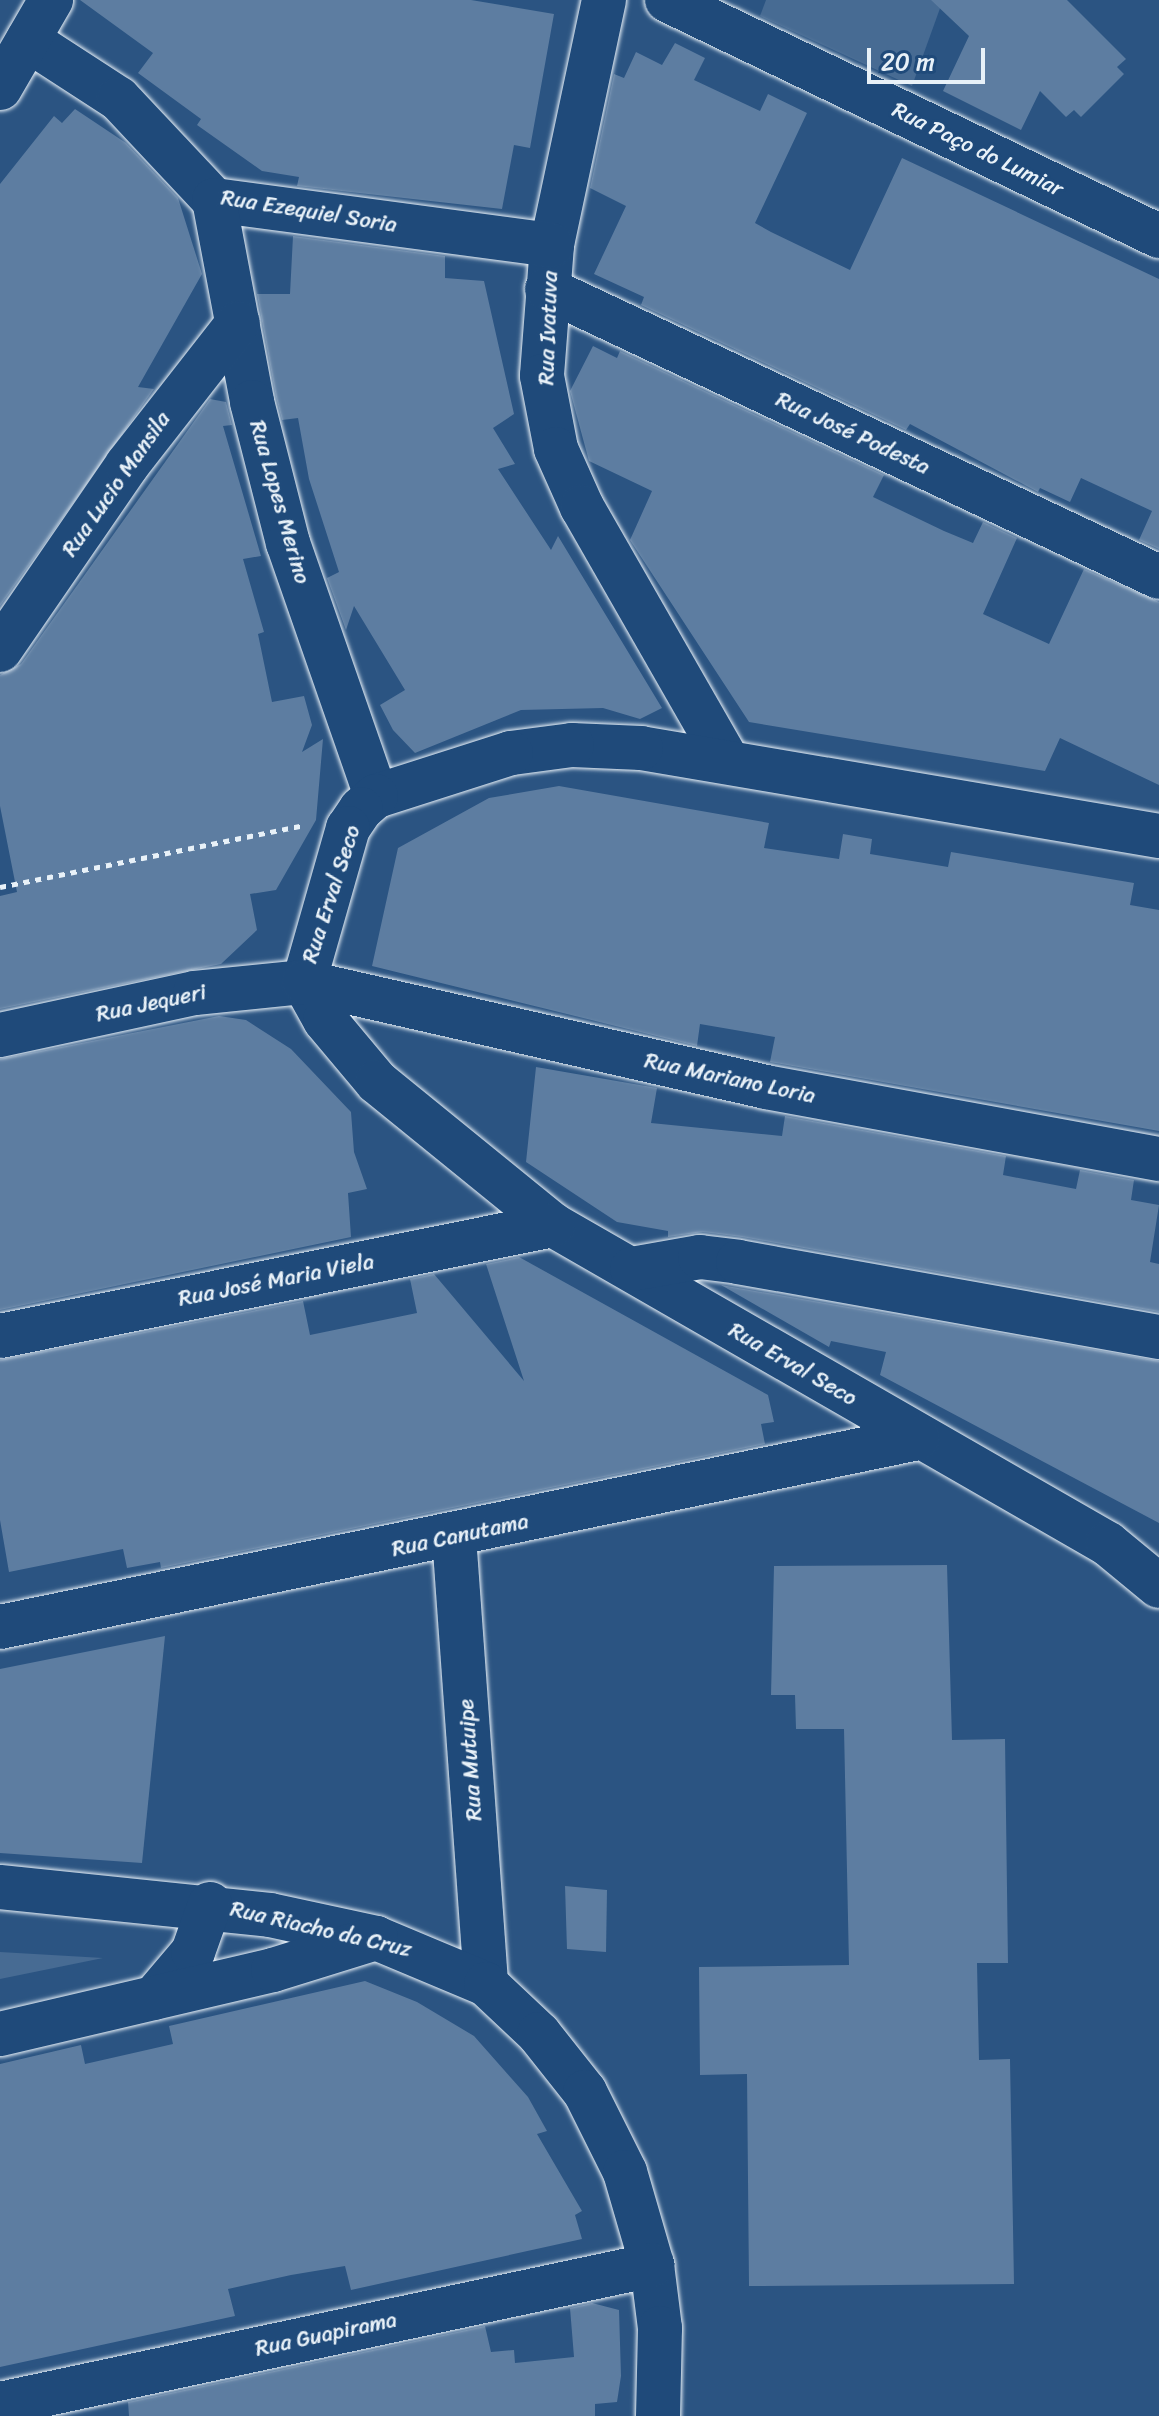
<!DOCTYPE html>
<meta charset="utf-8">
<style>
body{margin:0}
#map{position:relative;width:1159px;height:2416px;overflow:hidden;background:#2b5482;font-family:Sriracha,sans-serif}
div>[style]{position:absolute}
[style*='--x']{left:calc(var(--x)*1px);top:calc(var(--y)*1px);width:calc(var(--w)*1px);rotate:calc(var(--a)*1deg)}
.green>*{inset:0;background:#476b93}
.building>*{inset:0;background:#5d7da1}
.path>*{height:5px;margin-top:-2.5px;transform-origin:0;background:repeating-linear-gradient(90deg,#e8f1f8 0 6px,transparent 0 12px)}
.roads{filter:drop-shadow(0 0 2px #e8f1f8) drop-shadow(0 0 2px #e8f1f8)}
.minor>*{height:44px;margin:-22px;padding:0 22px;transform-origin:22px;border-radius:22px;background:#1f4a7a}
span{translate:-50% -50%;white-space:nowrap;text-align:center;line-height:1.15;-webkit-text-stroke:6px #1f4a7a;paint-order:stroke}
.street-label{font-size:22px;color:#e8f1f8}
.scale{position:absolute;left:867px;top:48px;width:118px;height:36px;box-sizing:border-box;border:4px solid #e8f1f8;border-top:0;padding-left:10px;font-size:24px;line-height:28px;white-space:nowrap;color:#e8f1f8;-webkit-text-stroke:6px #1f4a7a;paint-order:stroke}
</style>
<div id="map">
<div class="green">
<i style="clip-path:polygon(766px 0,943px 0,912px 86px,760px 16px)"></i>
<i style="clip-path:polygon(0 1952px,103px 1958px,0 1979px)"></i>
</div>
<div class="building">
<i style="clip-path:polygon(80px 0,471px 0,554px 14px,530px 148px,514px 145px,502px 209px,297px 186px,299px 177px,262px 171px,197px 125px,201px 119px,138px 73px,153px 53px)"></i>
<i style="clip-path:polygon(931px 0,1067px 0,1126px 59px,1117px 67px,1124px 74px,1081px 117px,1074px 110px,1066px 117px,1040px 91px,1021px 130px,943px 91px,969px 36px)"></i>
<i style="clip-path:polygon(675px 43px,705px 58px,694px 80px,760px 111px,768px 94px,807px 113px,755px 223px,771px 232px,850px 270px,902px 158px,1159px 279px,1159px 549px,1139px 540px,1152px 511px,1081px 478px,1070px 502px,1040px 488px,1038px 492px,910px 424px,906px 430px,641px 305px,644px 297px,594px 274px,626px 206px,590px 188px,614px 74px,624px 78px,636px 52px,662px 65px)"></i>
<i style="clip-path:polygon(75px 109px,126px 143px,178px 198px,202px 274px,138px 387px,154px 389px,0 606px,0 184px,54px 116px,62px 123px)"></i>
<i style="clip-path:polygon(293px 236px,445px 256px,445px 278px,484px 281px,514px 414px,493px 428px,515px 464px,498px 469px,551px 550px,558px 536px,662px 708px,640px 719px,603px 708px,521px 710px,415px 753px,393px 730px,380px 705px,405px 690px,354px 606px,346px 630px,327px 578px,339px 572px,309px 479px,298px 418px,282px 420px,276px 397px,257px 294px,290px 294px)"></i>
<i style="clip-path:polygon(593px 346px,617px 358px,620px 351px,884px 475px,873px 497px,944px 531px,973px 543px,983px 522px,1017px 538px,983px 614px,1049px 644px,1084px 569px,1159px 602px,1159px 785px,1060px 738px,1045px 771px,749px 722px,630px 540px,652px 491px,589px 461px,570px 391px)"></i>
<i style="clip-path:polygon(210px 399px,226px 402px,232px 425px,223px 426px,261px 556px,243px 559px,264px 632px,258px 634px,272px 702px,304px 696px,312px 725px,302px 752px,323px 739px,316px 820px,276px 890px,250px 894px,257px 930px,221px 964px,0 1009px,0 896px,17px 892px,0 806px,0 675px,21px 664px)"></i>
<i style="clip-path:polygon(559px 786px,769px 823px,764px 848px,839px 859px,843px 834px,872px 839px,870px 854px,948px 867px,951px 852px,1134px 883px,1130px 905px,1159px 910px,1159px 1131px,770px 1062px,775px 1037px,700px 1024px,697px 1046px,372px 966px,398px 848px,489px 798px)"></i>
<i style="clip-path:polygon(219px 1016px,246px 1020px,291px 1049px,351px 1112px,354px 1152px,367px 1189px,348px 1193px,351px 1237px,0 1310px,0 1059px)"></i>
<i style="clip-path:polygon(536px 1067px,657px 1088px,651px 1123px,782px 1136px,785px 1116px,1006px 1156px,1003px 1175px,1076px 1189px,1080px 1170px,1134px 1180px,1131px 1200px,1159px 1205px,1150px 1262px,1159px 1264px,1159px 1312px,742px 1237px,703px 1232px,668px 1237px,668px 1231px,617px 1222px,526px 1162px)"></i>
<i style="clip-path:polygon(519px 1257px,768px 1395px,774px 1422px,761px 1424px,765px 1444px,161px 1568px,160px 1562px,127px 1568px,123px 1549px,9px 1572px,0 1520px,0 1360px,303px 1301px,310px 1335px,417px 1313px,410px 1279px,434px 1274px,524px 1381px,486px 1264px)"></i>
<i style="clip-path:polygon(721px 1285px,1159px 1361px,1159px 1523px,880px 1375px,886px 1352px,831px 1341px,829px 1347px)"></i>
<i style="clip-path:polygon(947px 1565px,952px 1740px,1005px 1739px,1008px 1963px,977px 1963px,979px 2060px,1010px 2059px,1014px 2284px,749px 2286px,747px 2074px,700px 2075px,699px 1967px,849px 1965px,844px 1729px,796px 1729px,795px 1695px,771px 1695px,774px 1566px)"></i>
<i style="clip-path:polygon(165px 1636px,142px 1863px,0 1853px,0 1669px)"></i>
<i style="clip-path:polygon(565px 1886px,607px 1890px,606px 1952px,567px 1949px)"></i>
<i style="clip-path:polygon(365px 1981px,417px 2002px,474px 2036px,528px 2097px,547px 2131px,537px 2134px,582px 2211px,575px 2215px,582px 2239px,351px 2290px,345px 2266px,291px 2275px,228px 2289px,235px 2316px,0 2367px,0 2064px,81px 2045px,85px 2064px,173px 2044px,169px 2026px)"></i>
<i style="clip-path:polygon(592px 2303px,619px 2310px,621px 2376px,617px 2402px,595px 2404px,595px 2416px,129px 2416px,128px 2402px,485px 2326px,491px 2352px,514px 2350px,515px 2363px,574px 2357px,570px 2308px)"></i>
</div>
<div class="path">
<i style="--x:0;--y:887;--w:311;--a:-11.5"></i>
</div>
<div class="roads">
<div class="minor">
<i style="--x:604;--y:0;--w:250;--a:102"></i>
<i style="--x:552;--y:245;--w:131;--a:94.4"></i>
<i style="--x:542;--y:376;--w:74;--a:79.1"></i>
<i style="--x:556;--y:449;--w:64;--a:65.9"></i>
<i style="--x:582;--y:507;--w:292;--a:60.2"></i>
<i style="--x:667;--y:0;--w:546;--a:25.63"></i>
<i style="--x:28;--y:40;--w:108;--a:33"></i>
<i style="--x:119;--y:99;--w:139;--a:46.8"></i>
<i style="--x:214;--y:200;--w:341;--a:7.6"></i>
<i style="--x:0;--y:88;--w:102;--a:-59.9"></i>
<i style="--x:214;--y:200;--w:206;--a:79.3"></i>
<i style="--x:252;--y:402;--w:146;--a:75.7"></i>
<i style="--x:288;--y:543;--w:268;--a:70.8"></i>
<i style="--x:547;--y:289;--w:676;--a:25.2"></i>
<i style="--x:0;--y:650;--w:224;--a:-55.5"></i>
<i style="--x:127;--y:465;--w:180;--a:-52"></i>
<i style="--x:1159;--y:836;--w:525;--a:-170.36"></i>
<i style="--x:641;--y:748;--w:69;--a:-177.5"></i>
<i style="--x:572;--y:745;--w:62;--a:172.5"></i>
<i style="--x:511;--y:753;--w:142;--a:162.3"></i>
<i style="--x:376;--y:796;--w:20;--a:139"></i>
<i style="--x:361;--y:809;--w:23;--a:124"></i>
<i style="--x:348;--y:828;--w:160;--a:105.9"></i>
<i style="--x:304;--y:982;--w:43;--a:61.1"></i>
<i style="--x:325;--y:1020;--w:81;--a:50"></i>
<i style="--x:377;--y:1082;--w:227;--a:39.1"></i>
<i style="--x:553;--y:1225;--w:640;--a:29.89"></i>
<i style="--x:1108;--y:1544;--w:66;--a:39.5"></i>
<i style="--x:0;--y:1035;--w:199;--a:-12.2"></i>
<i style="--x:195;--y:993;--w:110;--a:-5.8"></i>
<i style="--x:304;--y:982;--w:474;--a:12.8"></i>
<i style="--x:766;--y:1087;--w:400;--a:10.4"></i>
<i style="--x:632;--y:1269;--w:69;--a:-10"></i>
<i style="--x:700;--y:1257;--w:38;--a:7"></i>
<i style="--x:738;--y:1262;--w:428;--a:10.1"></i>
<i style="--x:0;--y:1336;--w:564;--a:-11.35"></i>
<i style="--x:454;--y:1536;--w:449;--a:85.9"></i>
<i style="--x:0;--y:1627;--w:937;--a:-11.63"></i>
<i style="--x:0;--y:1887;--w:271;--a:5.9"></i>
<i style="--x:270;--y:1915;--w:108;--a:12.2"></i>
<i style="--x:376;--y:1938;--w:119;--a:22.7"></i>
<i style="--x:486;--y:1984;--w:73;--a:43.3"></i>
<i style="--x:539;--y:2034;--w:74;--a:51.6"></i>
<i style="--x:585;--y:2092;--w:89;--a:63.4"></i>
<i style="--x:625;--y:2172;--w:97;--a:73.8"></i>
<i style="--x:652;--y:2265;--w:64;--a:82.8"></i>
<i style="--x:660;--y:2328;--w:88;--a:91.3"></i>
<i style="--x:154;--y:1998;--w:60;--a:-49.7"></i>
<i style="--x:193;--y:1952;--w:51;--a:-70.5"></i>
<i style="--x:0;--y:2034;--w:280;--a:-13.2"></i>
<i style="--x:273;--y:1970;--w:108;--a:-17.3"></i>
<i style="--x:0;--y:2404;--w:667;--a:-12.03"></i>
</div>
</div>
<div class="street-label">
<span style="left:978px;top:149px;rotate:26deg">Rua Paço do Lumiar</span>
<span style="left:309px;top:211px;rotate:9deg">Rua Ezequiel Soria</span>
<span style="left:548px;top:328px;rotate:-88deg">Rua Ivatuva</span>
<span style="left:853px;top:433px;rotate:25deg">Rua José Podesta</span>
<span style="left:116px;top:484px;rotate:-55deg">Rua Lucio Mansila</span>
<span style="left:280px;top:502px;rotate:74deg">Rua Lopes Merino</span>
<span style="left:331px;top:894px;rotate:-72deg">Rua Erval Seco</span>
<span style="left:151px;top:1003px;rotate:-12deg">Rua Jequeri</span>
<span style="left:730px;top:1078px;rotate:12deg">Rua Mariano Loria</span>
<span style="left:276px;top:1280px;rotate:-11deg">Rua José Maria Viela</span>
<span style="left:793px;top:1364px;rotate:30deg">Rua Erval Seco</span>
<span style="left:460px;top:1535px;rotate:-12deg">Rua Canutama</span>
<span style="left:470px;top:1760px;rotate:-94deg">Rua Mutuipe</span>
<span style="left:321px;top:1929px;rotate:13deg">Rua Riacho da Cruz</span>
<span style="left:326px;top:2334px;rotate:-12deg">Rua Guapirama</span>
</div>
<div class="scale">20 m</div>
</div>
